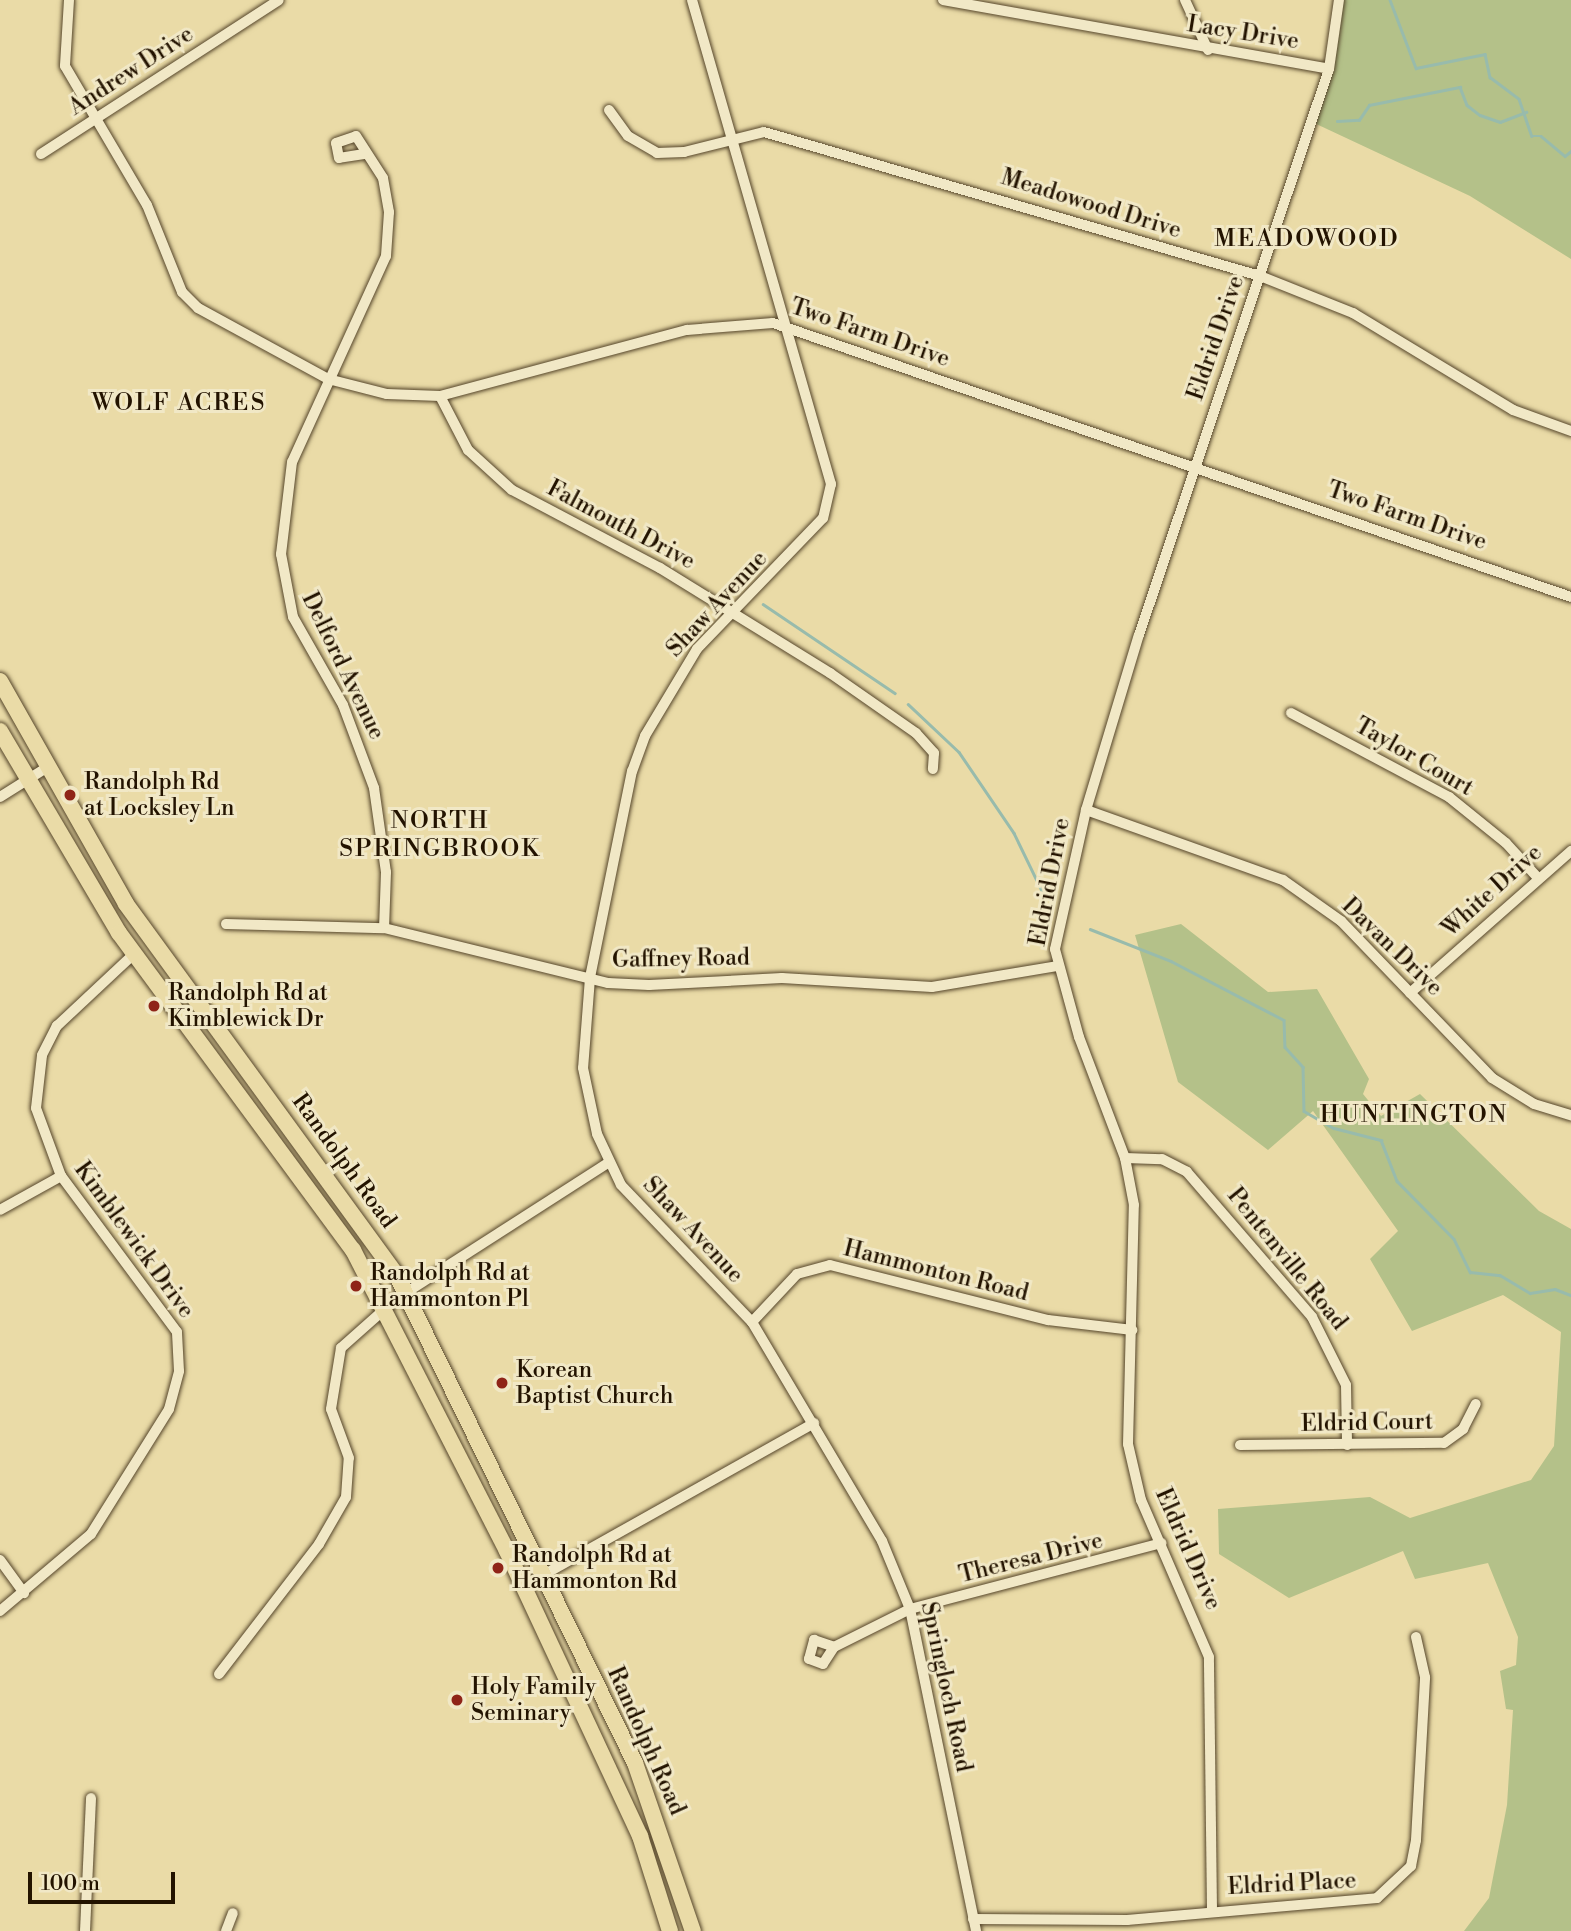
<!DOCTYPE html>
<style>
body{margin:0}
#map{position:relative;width:1571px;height:1931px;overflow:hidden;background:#eadba7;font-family:"Libre Bodoni",serif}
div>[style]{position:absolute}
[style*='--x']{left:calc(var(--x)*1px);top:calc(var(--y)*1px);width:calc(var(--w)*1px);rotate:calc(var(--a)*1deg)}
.green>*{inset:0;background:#b4c189}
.stream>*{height:2.5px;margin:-1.25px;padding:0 1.25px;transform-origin:1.25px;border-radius:1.25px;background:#98bbac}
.roads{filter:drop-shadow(0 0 2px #55452a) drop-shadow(0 0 2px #55452a)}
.street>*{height:10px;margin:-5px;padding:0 5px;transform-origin:5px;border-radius:5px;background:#f1e8c6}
.primary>*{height:16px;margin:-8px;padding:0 8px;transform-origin:8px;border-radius:8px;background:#eadba7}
.dots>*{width:19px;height:19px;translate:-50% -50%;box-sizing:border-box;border:4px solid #f1e8c6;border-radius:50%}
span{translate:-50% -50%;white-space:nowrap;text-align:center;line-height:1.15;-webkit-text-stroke:6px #f1e8c6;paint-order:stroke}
.street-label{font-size:23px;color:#231300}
.poi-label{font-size:23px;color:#231300}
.left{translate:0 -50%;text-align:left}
.neighbourhood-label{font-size:24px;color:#231300;letter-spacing:2px}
.scale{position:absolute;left:28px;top:1872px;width:147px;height:32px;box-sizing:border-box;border:4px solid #231300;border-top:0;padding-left:9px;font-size:21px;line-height:24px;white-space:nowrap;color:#231300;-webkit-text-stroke:5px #f1e8c6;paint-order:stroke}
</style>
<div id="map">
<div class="green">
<i style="clip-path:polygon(1339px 0,1571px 0,1571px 259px,1470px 196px,1312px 122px)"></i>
<i style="clip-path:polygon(1181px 924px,1268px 992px,1317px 989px,1369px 1079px,1363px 1094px,1381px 1116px,1420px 1094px,1539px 1211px,1571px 1229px,1571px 1931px,1464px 1931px,1489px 1898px,1507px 1805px,1513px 1710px,1506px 1709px,1500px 1671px,1516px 1665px,1518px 1637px,1488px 1563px,1415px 1579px,1403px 1551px,1289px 1598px,1219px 1554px,1218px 1509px,1370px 1497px,1410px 1518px,1531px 1480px,1554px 1446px,1561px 1332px,1503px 1295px,1412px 1331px,1370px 1259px,1398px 1231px,1313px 1111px,1268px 1150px,1178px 1082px,1135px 935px)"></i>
</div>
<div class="stream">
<i style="--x:1390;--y:0;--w:73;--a:69.1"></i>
<i style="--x:1416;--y:68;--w:70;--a:-11.5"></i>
<i style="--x:1485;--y:54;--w:24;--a:78"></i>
<i style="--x:1490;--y:77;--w:36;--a:37"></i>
<i style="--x:1519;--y:99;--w:39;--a:71"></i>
<i style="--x:1532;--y:136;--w:9;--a:0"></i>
<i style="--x:1541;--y:136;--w:31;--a:40"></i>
<i style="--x:1565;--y:156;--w:8;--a:-40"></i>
<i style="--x:1337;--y:121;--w:22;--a:-3"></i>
<i style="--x:1359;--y:120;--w:18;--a:-56"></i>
<i style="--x:1369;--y:105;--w:93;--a:-11.2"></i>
<i style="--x:1460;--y:87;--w:19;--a:69"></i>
<i style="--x:1467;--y:105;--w:16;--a:38"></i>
<i style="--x:1480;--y:115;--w:21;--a:19"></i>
<i style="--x:1500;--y:122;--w:28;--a:-21"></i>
<i style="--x:763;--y:604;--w:159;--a:34"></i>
<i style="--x:908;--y:704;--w:70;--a:43.3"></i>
<i style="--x:959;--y:752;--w:98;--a:55.8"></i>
<i style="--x:1014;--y:833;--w:64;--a:64.2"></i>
<i style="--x:1090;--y:929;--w:87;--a:21.6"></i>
<i style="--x:1171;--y:961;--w:127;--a:27.6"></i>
<i style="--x:1284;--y:1020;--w:27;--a:88"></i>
<i style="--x:1285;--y:1047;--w:27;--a:48"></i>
<i style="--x:1303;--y:1067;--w:44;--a:88.7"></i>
<i style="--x:1304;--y:1111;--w:34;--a:30"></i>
<i style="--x:1334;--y:1128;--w:49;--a:14.3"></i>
<i style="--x:1381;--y:1140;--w:44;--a:68.7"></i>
<i style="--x:1397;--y:1181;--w:81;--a:45.5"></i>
<i style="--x:1454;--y:1239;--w:37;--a:64"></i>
<i style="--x:1470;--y:1272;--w:30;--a:6"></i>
<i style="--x:1500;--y:1275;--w:35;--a:31"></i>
<i style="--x:1530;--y:1293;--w:25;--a:-9"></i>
<i style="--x:1555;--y:1289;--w:17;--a:21"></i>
</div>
<div class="roads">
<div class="street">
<i style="--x:69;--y:0;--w:66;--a:93.5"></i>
<i style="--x:65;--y:66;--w:161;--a:59.5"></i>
<i style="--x:147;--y:205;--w:94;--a:68.1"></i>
<i style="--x:182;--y:292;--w:23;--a:45"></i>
<i style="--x:198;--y:308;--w:148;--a:28.6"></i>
<i style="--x:328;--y:379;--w:61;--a:14.3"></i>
<i style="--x:387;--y:394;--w:53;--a:2.2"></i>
<i style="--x:440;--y:396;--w:256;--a:-15"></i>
<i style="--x:687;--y:330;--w:86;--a:-4.7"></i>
<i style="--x:773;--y:323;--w:844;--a:18.95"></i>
<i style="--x:692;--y:0;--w:504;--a:73.98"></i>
<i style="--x:831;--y:484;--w:35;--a:103"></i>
<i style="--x:823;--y:518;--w:182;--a:133.9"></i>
<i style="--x:697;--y:649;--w:101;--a:120.9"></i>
<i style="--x:645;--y:736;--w:37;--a:110"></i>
<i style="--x:632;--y:771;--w:211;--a:101.5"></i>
<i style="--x:590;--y:978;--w:90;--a:94.4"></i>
<i style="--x:583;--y:1068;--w:67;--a:78"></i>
<i style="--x:597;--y:1134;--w:56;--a:64.8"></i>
<i style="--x:621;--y:1185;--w:190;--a:46.3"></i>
<i style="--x:752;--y:1322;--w:255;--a:59.3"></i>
<i style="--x:882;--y:1541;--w:74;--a:67.6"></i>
<i style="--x:910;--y:1609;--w:329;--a:78.4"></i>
<i style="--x:943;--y:0;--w:392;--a:10.1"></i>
<i style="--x:1185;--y:0;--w:55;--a:65.3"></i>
<i style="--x:609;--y:110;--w:32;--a:54"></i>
<i style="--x:628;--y:136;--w:34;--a:30"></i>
<i style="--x:657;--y:153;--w:27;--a:-2"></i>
<i style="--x:684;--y:152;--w:82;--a:-14"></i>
<i style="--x:764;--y:132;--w:516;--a:16.19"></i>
<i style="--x:1260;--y:276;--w:100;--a:21.7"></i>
<i style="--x:1353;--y:313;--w:187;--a:31.2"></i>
<i style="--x:1513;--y:410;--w:62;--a:19.9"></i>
<i style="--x:41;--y:154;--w:283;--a:-32.9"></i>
<i style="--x:364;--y:154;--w:25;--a:171"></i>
<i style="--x:339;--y:158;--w:15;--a:-101"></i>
<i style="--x:336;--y:143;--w:21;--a:-19"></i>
<i style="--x:356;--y:136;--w:50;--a:57.3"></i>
<i style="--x:383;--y:178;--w:35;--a:80"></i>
<i style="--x:389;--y:212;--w:44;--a:93.9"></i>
<i style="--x:386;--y:256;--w:226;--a:114.5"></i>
<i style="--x:292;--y:462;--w:93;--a:96.8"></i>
<i style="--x:281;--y:554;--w:64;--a:79.2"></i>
<i style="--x:293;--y:617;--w:101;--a:60.4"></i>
<i style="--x:343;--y:705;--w:89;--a:69.5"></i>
<i style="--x:374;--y:788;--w:85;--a:81.9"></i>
<i style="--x:386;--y:872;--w:56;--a:92"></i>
<i style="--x:440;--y:396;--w:61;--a:62.6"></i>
<i style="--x:468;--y:450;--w:59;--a:42.3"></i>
<i style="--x:512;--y:490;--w:167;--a:27.8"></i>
<i style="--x:660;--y:568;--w:200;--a:31.7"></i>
<i style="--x:830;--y:673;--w:105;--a:34.9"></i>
<i style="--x:916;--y:733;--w:27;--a:48"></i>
<i style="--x:934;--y:753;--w:16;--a:94"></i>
<i style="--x:1291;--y:713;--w:179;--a:28"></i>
<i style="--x:1449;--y:797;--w:73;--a:38.9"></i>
<i style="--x:1506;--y:843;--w:47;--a:47.6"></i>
<i style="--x:0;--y:797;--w:54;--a:-32.2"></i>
<i style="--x:1086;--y:810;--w:209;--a:19.6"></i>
<i style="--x:1283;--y:880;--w:71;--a:35.3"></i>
<i style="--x:1341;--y:921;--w:218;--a:46.1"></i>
<i style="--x:1492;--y:1078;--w:49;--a:31.8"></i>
<i style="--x:1534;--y:1104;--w:39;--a:17"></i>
<i style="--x:226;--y:924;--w:158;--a:1.5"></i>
<i style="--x:384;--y:928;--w:231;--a:13.8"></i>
<i style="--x:608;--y:983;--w:41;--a:2.8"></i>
<i style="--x:649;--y:985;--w:133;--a:-3"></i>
<i style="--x:782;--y:978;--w:150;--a:3.4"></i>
<i style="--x:932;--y:987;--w:128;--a:-9.5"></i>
<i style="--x:1410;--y:993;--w:215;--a:-41.4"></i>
<i style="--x:1125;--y:1158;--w:37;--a:2"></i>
<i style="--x:1162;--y:1159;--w:28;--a:27"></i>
<i style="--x:1187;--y:1172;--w:191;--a:49.2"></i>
<i style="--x:1312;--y:1317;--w:76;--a:63.4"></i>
<i style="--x:1346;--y:1385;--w:60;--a:89"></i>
<i style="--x:0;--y:1210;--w:70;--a:-29.1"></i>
<i style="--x:752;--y:1322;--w:66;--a:-46.8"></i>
<i style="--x:797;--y:1274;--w:34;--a:-15"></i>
<i style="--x:830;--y:1265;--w:225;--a:14.2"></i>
<i style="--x:1048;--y:1320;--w:85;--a:6.8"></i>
<i style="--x:1240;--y:1445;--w:204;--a:-0.6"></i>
<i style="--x:1444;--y:1443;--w:24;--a:-36"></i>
<i style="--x:1463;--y:1429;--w:28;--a:-63"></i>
<i style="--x:0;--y:1560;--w:41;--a:54"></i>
<i style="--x:522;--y:1587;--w:335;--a:-29.3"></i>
<i style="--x:0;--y:1611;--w:119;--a:-40.2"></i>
<i style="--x:91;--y:1534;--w:147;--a:-58"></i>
<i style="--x:169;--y:1409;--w:39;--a:-75"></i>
<i style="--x:179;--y:1371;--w:39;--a:-93"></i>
<i style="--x:177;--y:1332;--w:194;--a:-126.6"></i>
<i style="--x:61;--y:1176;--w:72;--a:-110.2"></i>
<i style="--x:36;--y:1108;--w:53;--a:-83.5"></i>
<i style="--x:42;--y:1055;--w:33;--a:-63"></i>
<i style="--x:57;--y:1026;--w:107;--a:-43.1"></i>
<i style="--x:834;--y:1647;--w:20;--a:123"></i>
<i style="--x:823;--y:1664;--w:15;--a:-160"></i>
<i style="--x:809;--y:1659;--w:20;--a:-75"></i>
<i style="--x:814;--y:1640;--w:21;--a:19"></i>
<i style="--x:834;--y:1647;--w:85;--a:-26.6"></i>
<i style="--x:910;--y:1609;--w:260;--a:-14.7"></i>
<i style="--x:219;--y:1674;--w:164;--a:-52.4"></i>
<i style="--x:319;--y:1544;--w:54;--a:-60.1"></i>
<i style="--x:346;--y:1497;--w:39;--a:-86"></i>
<i style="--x:349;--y:1458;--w:52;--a:-110.2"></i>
<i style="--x:331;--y:1409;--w:62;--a:-80.7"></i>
<i style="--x:341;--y:1348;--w:74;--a:-41.7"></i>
<i style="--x:396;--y:1299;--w:253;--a:-32.7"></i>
<i style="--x:1212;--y:1910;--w:253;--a:-90.7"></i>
<i style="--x:1209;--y:1657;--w:171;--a:-113.4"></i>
<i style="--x:1141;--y:1500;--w:57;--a:-103.1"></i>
<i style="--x:1128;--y:1444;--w:239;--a:-88.6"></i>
<i style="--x:1134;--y:1205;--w:48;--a:-100.8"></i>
<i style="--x:1125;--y:1158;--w:129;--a:-110.8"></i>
<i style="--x:1079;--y:1037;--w:91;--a:-105.3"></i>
<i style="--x:1055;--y:949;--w:142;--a:-77.4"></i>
<i style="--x:1086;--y:810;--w:183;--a:-73.2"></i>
<i style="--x:1139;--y:635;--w:597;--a:-71.44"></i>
<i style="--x:1329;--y:69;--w:70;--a:-81.8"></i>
<i style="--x:973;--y:1919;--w:154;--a:0.4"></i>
<i style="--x:1127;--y:1920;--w:251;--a:-5"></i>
<i style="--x:1377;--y:1898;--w:47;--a:-43.3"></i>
<i style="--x:1411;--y:1866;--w:26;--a:-79"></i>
<i style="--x:1416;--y:1840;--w:163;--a:-86.8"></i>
<i style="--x:1425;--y:1677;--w:41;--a:-102.7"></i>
<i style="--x:85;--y:1931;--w:133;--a:-87.4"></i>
<i style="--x:226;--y:1931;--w:19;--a:-69"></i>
</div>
<div class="primary">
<i style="--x:0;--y:681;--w:256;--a:60.5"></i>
<i style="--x:126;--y:904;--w:458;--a:53.9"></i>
<i style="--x:396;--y:1274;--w:544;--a:63.95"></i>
<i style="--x:635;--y:1763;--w:178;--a:71"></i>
<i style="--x:0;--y:731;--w:234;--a:59.5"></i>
<i style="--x:119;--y:933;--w:394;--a:53.6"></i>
<i style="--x:353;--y:1250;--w:338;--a:62.9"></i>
<i style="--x:507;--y:1551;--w:315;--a:65"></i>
<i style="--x:640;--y:1836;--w:100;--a:72.5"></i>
</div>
</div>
<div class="dots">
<i style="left:70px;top:795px;background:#8f2418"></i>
<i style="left:154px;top:1006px;background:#8f2418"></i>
<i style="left:356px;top:1286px;background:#8f2418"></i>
<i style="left:502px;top:1383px;background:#8f2418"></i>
<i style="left:498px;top:1568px;background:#8f2418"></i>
<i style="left:457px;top:1700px;background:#8f2418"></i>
</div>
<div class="street-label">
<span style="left:1243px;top:33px;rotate:9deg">Lacy Drive</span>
<span style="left:131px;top:71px;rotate:-33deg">Andrew Drive</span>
<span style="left:1091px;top:204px;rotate:17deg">Meadowood Drive</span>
<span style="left:870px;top:333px;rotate:19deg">Two Farm Drive</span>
<span style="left:1216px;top:338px;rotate:-71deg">Eldrid Drive</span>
<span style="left:1407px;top:516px;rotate:19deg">Two Farm Drive</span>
<span style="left:621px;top:525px;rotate:28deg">Falmouth Drive</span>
<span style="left:717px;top:604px;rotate:-47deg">Shaw Avenue</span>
<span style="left:343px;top:666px;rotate:64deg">Delford Avenue</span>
<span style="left:1414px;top:757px;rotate:30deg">Taylor Court</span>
<span style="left:1050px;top:882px;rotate:-79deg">Eldrid Drive</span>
<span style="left:1492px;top:891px;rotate:-42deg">White Drive</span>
<span style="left:1392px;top:947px;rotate:44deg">Davan Drive</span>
<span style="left:681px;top:959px;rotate:-1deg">Gaffney Road</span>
<span style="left:344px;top:1161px;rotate:54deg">Randolph Road</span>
<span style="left:693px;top:1230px;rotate:47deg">Shaw Avenue</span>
<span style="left:134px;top:1240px;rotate:54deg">Kimblewick Drive</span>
<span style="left:1287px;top:1259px;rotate:51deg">Pentenville Road</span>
<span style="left:936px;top:1271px;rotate:14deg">Hammonton Road</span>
<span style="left:1367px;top:1423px;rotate:-1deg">Eldrid Court</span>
<span style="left:1188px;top:1549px;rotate:66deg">Eldrid Drive</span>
<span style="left:1031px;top:1558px;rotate:-14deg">Theresa Drive</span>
<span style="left:946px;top:1687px;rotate:78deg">Springloch Road</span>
<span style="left:646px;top:1741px;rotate:66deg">Randolph Road</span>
<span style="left:1292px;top:1884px;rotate:-3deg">Eldrid Place</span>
</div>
<div class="poi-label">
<span class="left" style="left:84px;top:795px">Randolph Rd<br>at Locksley Ln</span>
<span class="left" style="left:168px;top:1006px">Randolph Rd at<br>Kimblewick Dr</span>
<span class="left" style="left:370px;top:1286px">Randolph Rd at<br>Hammonton Pl</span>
<span class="left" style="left:516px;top:1383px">Korean<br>Baptist Church</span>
<span class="left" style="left:512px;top:1568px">Randolph Rd at<br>Hammonton Rd</span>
<span class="left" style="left:471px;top:1700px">Holy Family<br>Seminary</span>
</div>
<div class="neighbourhood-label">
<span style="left:1307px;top:240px">MEADOWOOD</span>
<span style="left:179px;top:404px">WOLF ACRES</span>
<span style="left:440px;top:836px">NORTH<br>SPRINGBROOK</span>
<span style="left:1414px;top:1116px">HUNTINGTON</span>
</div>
<div class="scale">100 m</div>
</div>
